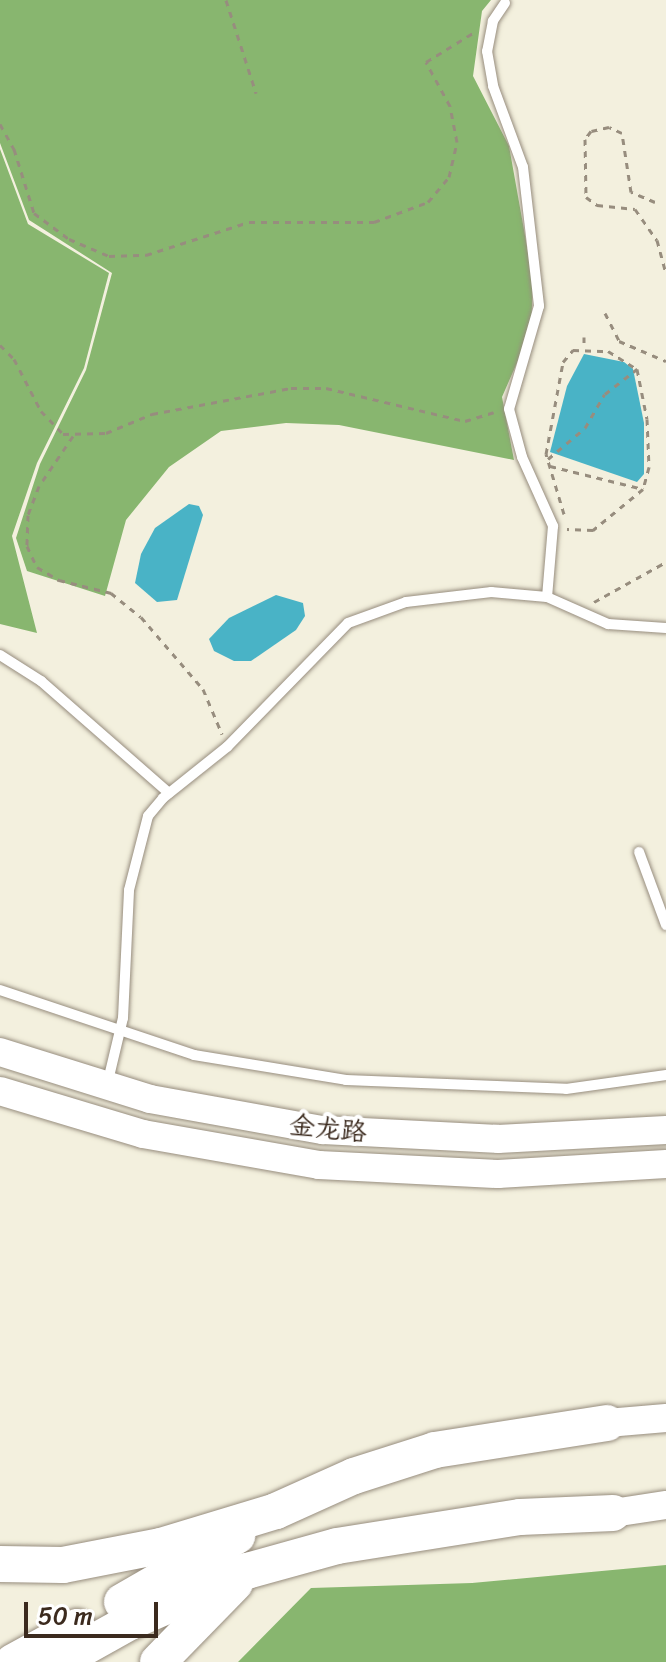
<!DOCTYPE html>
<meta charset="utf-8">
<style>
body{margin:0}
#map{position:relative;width:666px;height:1662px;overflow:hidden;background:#f3f0de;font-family:Sriracha,"LXGW WenKai TC",sans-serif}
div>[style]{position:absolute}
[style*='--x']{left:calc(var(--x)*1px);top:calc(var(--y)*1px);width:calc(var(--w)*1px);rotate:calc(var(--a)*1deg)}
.forest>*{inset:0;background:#88b66f}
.water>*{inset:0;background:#49b3c6}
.path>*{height:3px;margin-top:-1.5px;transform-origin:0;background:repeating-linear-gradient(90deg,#978d7e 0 6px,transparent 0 12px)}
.roads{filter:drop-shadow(0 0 2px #978d7e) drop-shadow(0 0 2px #978d7e)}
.lane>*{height:10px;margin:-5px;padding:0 5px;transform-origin:5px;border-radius:5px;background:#fff}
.secondary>*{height:28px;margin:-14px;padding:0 14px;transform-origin:14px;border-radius:14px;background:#fff}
.highway>*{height:36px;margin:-18px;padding:0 18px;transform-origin:18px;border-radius:18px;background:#fff}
span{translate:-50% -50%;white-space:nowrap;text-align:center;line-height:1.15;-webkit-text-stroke:8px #fff;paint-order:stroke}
.street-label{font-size:26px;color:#3b2a1e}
.scale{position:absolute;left:24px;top:1602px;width:134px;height:36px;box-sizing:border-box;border:4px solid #3b2a1e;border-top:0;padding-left:10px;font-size:24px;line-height:28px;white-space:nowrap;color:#3b2a1e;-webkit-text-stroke:6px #fff;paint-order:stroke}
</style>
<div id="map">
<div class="forest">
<i style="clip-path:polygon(0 0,491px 0,482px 11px,473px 76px,509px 146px,533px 280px,531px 331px,502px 397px,514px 460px,339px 425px,286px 423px,221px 431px,169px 467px,126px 520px,105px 596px,27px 571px,16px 538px,40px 464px,86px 370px,112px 273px,29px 220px,0 143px)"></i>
<i style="clip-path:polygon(0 149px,28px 224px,109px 273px,84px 368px,37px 463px,12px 536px,37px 633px,0 624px)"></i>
<i style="clip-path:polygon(666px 1565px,666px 1662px,238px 1662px,311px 1588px,472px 1583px)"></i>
</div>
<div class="water">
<i style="clip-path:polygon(584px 354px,624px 362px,633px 369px,644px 423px,644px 474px,637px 482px,550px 452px,567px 386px)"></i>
<i style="clip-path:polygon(189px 504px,199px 506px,203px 515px,177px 600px,157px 602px,135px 583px,141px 554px,155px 528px)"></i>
<i style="clip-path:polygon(276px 595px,303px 603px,305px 616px,296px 630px,251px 661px,234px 661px,214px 651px,209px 639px,229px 618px)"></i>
</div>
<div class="path">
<i style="--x:226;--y:0;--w:98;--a:72.1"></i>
<i style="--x:0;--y:124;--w:29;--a:61"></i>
<i style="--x:14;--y:149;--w:67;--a:72.6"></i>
<i style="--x:34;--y:213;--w:44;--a:36.6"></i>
<i style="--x:69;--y:239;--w:43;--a:23"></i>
<i style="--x:109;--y:256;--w:37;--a:-2"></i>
<i style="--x:146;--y:255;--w:108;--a:-17.8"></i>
<i style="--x:249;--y:222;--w:125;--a:0"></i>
<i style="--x:374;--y:222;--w:58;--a:-20.3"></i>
<i style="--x:428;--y:202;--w:33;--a:-50"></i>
<i style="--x:449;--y:177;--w:36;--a:-77"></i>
<i style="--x:457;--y:142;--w:37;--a:-101"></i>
<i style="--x:450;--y:106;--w:50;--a:-118.6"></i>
<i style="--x:426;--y:62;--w:59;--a:-31.8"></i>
<i style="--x:655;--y:202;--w:26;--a:-157"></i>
<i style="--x:631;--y:192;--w:60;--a:-98.7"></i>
<i style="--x:622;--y:133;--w:14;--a:-155"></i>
<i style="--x:609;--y:127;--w:18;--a:167"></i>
<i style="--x:591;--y:131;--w:10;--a:127"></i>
<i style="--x:585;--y:139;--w:58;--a:89"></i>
<i style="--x:586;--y:197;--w:14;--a:36"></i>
<i style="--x:597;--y:205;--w:38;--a:6"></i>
<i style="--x:635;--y:209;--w:38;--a:55"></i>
<i style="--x:657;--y:240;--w:34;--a:75"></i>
<i style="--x:605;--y:313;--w:31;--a:63"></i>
<i style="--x:619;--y:341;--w:51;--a:23.1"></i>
<i style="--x:584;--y:337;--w:11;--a:90"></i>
<i style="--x:0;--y:345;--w:20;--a:45"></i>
<i style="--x:14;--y:359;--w:59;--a:62.6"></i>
<i style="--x:41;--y:411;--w:32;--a:46"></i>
<i style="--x:63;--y:434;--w:43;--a:-1.3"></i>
<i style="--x:106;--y:433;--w:50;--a:-22.4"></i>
<i style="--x:152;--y:414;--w:141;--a:-10.6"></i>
<i style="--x:291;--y:388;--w:35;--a:0"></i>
<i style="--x:326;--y:388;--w:143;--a:13.4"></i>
<i style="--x:465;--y:421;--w:30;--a:-17"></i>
<i style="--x:73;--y:436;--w:60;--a:124.2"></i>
<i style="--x:39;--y:486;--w:31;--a:111"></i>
<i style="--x:28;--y:515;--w:31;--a:92"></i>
<i style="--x:27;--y:546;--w:23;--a:65"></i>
<i style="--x:37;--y:567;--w:26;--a:31"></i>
<i style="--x:59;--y:580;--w:54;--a:14"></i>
<i style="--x:111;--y:593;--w:38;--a:39"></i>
<i style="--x:141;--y:617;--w:95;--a:49.3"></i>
<i style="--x:203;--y:689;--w:49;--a:67.1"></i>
<i style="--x:548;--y:459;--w:48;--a:-40"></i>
<i style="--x:585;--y:428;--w:39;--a:-60"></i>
<i style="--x:605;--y:394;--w:41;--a:-38"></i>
<i style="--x:550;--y:466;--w:96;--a:13.9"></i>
<i style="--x:564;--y:514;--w:63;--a:-106.7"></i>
<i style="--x:546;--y:454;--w:94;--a:-79.5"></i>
<i style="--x:563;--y:362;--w:16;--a:-50"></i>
<i style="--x:573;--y:350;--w:35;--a:2"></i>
<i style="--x:608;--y:351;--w:34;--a:32"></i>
<i style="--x:637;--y:369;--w:51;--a:78.7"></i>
<i style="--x:647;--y:419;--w:48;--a:87.6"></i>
<i style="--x:649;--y:467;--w:23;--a:105"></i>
<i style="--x:643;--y:489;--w:65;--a:140.6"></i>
<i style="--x:593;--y:530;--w:26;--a:-178"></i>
<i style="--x:594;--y:602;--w:82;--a:-29.1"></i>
</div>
<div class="roads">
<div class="lane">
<i style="--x:505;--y:3;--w:22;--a:124"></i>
<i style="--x:493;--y:21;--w:31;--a:101"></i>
<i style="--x:487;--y:51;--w:36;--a:80"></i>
<i style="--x:493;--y:86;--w:86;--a:69.7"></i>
<i style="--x:523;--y:167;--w:140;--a:83.4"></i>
<i style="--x:539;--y:306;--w:107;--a:106.2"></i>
<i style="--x:509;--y:409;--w:50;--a:74.8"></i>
<i style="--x:522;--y:457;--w:76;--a:65.8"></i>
<i style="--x:553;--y:526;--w:71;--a:94.8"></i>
<i style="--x:0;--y:655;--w:49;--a:32.4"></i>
<i style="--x:41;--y:681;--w:170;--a:41.2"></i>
<i style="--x:639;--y:852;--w:78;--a:69.7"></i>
<i style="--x:0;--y:990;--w:205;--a:18.5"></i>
<i style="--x:194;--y:1055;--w:154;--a:9.3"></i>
<i style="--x:346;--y:1080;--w:220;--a:2.3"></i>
<i style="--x:566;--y:1089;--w:101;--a:-8"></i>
<i style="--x:107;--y:1085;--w:69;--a:-76.6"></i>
<i style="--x:123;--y:1018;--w:128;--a:-87.3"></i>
<i style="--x:129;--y:890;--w:76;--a:-75.6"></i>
<i style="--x:148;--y:816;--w:23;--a:-50"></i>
<i style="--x:163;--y:798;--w:82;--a:-38.6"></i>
<i style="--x:227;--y:747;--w:173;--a:-45.7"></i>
<i style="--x:348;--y:623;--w:62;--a:-19.9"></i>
<i style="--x:406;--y:602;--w:86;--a:-6.7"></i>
<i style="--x:491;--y:592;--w:56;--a:5.1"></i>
<i style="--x:547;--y:597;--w:67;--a:23.9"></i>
<i style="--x:608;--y:624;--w:58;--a:3.9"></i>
</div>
<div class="secondary">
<i style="--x:0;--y:1052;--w:157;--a:17.4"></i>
<i style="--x:150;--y:1099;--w:176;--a:10.2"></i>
<i style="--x:323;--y:1130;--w:175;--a:2.9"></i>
<i style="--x:498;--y:1139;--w:168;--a:-3.1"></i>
<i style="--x:0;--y:1091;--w:149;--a:16.7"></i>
<i style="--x:143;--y:1134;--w:179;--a:10"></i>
<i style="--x:319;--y:1165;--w:179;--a:2.9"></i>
<i style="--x:498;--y:1174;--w:168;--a:-3.4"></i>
<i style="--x:607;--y:1423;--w:59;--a:-4.8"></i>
<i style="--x:613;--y:1513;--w:54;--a:-8.6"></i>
</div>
<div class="highway">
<i style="--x:0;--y:1564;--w:63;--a:0.9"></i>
<i style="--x:63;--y:1565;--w:100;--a:-11"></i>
<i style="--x:161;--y:1546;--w:120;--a:-16.9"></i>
<i style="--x:276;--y:1511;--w:85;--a:-24.2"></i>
<i style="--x:354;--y:1476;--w:85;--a:-17.8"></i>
<i style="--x:435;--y:1450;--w:174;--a:-8.9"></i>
<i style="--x:122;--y:1602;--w:133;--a:-29.9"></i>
<i style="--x:13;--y:1662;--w:73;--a:-28.7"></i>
<i style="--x:58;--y:1662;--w:82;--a:-29.1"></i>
<i style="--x:130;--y:1622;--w:128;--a:-23.6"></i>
<i style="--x:247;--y:1571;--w:93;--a:-15.5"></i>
<i style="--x:337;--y:1546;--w:185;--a:-9"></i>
<i style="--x:520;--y:1517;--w:93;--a:-2.5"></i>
<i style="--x:158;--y:1662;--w:110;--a:-45.7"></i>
</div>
</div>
<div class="street-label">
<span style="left:328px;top:1129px;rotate:6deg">金龙路</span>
</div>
<div class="scale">50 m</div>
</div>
